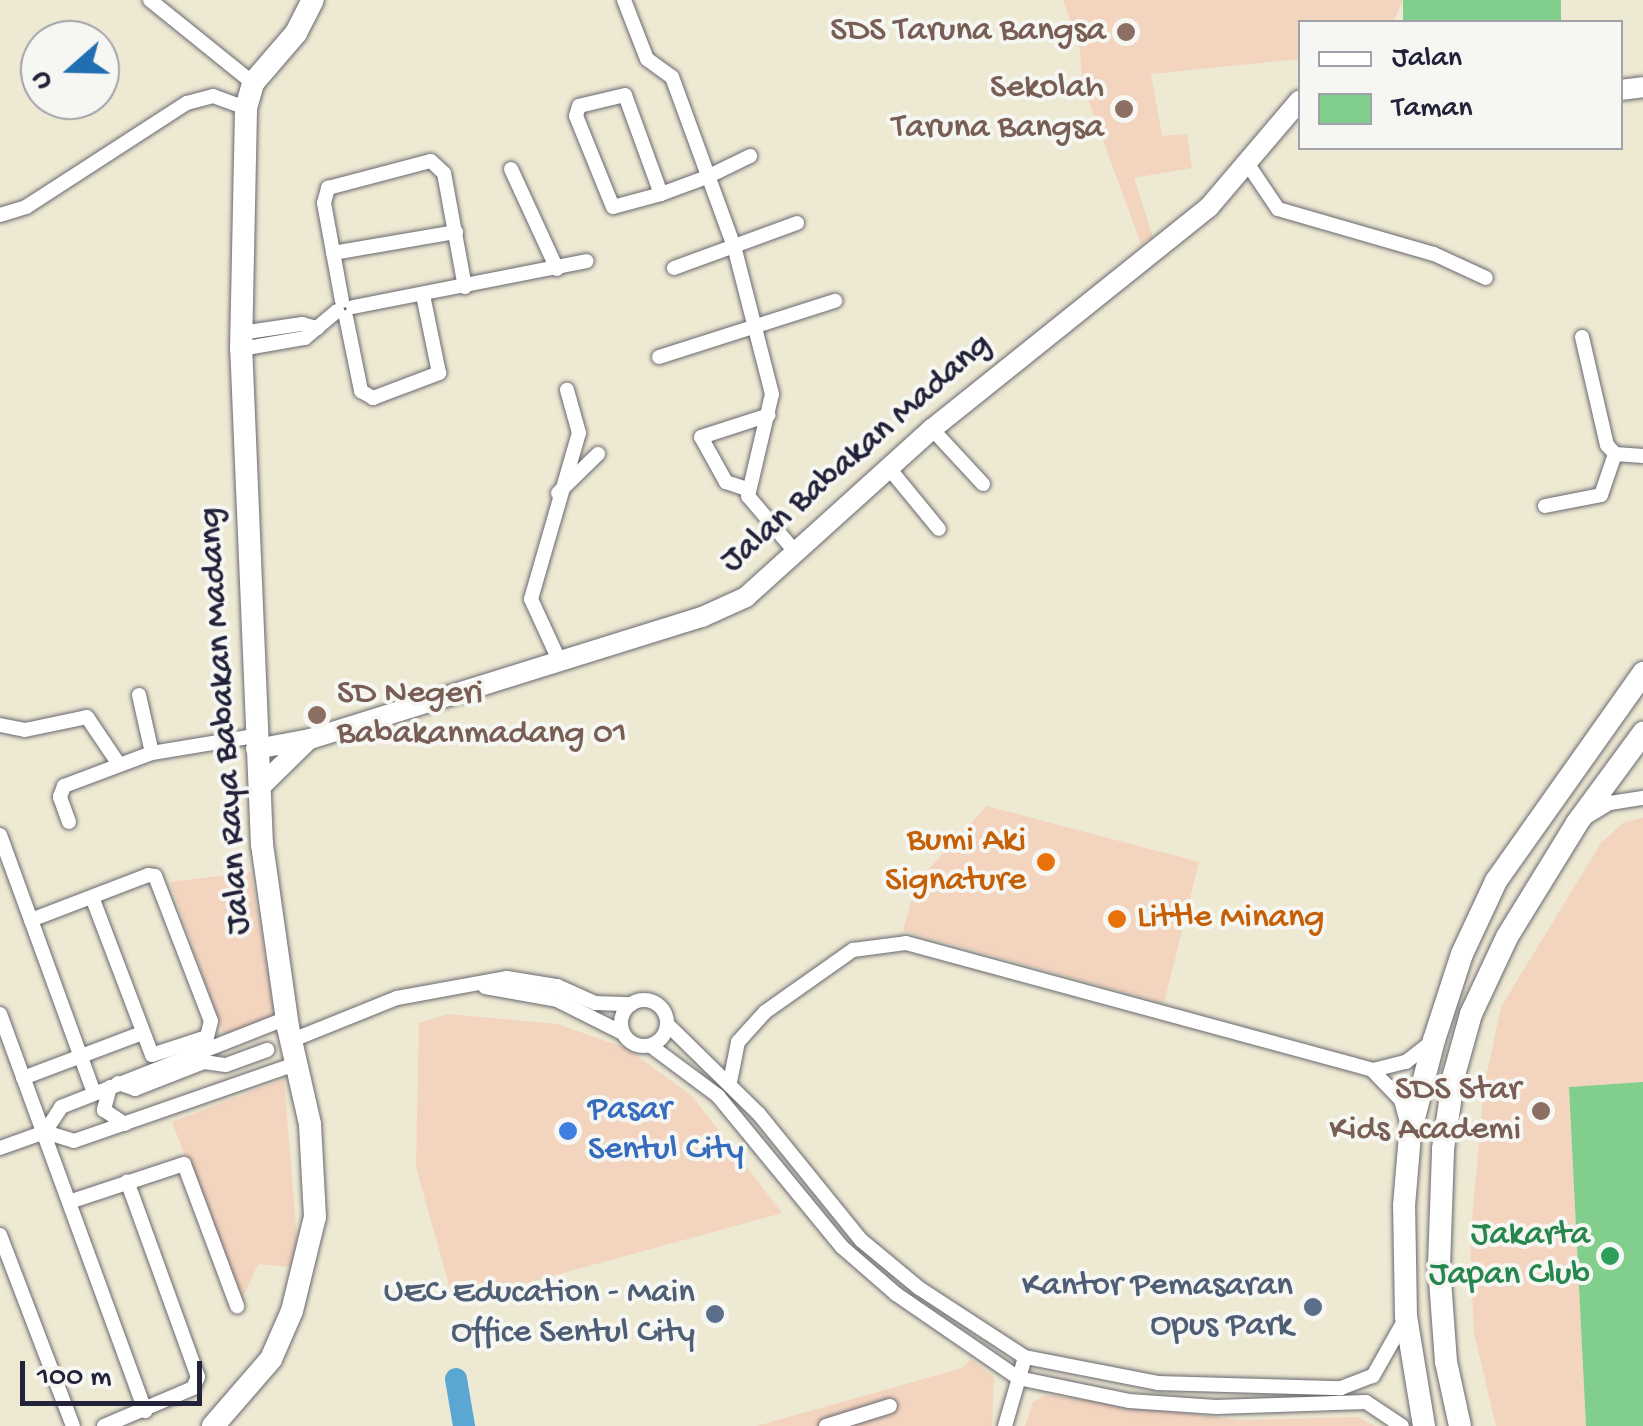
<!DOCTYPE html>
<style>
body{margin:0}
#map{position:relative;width:1643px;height:1426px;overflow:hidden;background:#eee9d3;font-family:"Gochi Hand",sans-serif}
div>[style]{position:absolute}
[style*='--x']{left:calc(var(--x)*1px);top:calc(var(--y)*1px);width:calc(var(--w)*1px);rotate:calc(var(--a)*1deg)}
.built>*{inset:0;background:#f3d4bf}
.green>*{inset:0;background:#81ce8d;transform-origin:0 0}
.river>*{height:22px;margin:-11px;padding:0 11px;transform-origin:11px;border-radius:11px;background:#5ba7d4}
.roads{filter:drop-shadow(0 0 2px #696870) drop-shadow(0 0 2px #696870)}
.street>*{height:14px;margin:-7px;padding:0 7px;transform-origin:7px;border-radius:7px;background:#fff}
.street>.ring{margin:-7px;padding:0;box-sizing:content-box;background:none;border:14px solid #fff;border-radius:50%}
.secondary>*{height:20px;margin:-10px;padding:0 10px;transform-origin:10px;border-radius:10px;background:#fff}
.primary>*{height:22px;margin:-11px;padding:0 11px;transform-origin:11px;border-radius:11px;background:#fff}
.dots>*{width:28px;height:28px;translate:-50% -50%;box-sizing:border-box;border:5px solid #f6f6f2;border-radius:50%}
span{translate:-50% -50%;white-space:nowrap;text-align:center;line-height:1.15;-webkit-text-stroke:8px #f6f6f2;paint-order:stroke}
.education-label{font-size:35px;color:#785e54}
.right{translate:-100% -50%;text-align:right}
.left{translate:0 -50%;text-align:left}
.street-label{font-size:35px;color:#22223b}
.food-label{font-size:35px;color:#c56008}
.shop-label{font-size:35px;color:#366cbe}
.leisure-label{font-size:35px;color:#27864d}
.service-label{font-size:35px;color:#4e5e75}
.legend{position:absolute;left:1298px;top:20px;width:325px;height:130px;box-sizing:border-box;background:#f6f6f2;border:2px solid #a1a1a9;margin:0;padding:12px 18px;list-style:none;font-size:30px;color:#22223b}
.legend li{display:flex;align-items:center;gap:20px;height:50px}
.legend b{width:50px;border:2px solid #a1a1a9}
.north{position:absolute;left:20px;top:20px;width:100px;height:100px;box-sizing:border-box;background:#f6f6f2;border:2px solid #a1a1a9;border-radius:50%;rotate:250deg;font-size:28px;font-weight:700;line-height:40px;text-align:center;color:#22223b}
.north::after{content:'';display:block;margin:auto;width:35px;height:45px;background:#1f6fb2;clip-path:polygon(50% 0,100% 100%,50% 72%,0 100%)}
.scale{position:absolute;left:20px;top:1361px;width:182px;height:45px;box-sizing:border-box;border:5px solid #22223b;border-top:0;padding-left:12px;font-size:30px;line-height:35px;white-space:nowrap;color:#22223b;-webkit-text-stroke:8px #f6f6f2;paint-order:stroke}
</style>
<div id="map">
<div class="built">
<i style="clip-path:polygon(1063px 0,1403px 0,1393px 22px,1300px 22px,1300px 59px,1151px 74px,1162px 136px,1187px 134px,1192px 168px,1134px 178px,1153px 237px,1141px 244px,1082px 83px,1080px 50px)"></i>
<i style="clip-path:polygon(987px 806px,1199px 862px,1164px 1003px,903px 931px,916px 883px)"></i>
<i style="clip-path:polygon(1643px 818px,1643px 1082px,1569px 1087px,1586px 1426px,1496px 1426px,1474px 1333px,1470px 1243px,1484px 1087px,1501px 1007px,1601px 843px,1624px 822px)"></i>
<i style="clip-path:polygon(251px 872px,275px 1017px,224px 1036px,170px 882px)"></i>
<i style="clip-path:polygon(448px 1014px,557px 1024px,626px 1048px,692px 1096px,782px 1213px,454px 1303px,416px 1167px,419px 1023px)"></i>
<i style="clip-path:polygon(284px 1079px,297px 1239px,291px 1267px,258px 1264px,241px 1302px,172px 1122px)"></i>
<i style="clip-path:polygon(971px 1359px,994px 1377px,992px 1426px,757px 1426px,962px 1368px)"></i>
<i style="clip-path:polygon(1046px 1395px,1239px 1420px,1358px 1417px,1375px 1426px,1025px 1426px,1033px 1402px)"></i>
</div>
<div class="green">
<i style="left:1403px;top:0;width:158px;height:24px"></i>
<i style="clip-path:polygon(1643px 1082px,1643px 1426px,1586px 1426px,1569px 1087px)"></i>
</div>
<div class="river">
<i style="--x:456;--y:1379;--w:48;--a:80.3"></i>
</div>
<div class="roads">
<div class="street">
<i style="--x:150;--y:0;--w:132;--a:38.9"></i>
<i style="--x:624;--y:0;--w:63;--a:68.7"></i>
<i style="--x:647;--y:59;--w:31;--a:36"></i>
<i style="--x:672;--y:77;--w:180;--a:69.9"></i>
<i style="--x:734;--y:246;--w:153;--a:75.6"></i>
<i style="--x:772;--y:394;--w:105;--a:103.2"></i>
<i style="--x:748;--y:496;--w:76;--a:49.8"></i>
<i style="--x:1249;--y:166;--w:52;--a:56"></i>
<i style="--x:1278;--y:209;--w:162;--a:16.1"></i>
<i style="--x:1434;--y:254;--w:57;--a:24.8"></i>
<i style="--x:511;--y:169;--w:110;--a:65.3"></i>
<i style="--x:661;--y:194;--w:105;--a:-110"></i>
<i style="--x:625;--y:95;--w:47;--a:166.6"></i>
<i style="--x:579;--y:106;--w:10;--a:107"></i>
<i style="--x:576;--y:116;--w:98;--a:67.9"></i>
<i style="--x:613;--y:207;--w:50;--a:-15.2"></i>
<i style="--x:661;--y:194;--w:49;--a:-20.3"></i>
<i style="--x:707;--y:177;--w:48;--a:-26"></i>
<i style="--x:0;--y:215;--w:27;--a:-17"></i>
<i style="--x:26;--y:207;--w:192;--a:-32.9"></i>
<i style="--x:187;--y:103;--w:27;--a:-15"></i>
<i style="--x:213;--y:96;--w:35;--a:20"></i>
<i style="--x:333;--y:253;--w:125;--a:-9.7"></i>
<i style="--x:674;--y:268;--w:131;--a:-20.1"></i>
<i style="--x:342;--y:301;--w:100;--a:-100.4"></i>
<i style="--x:324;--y:203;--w:16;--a:-75"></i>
<i style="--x:328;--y:188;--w:106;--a:-14.7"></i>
<i style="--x:431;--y:161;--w:18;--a:43"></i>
<i style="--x:444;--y:173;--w:116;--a:79.6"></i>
<i style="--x:353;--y:307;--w:238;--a:-11.1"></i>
<i style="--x:346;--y:317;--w:76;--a:78.5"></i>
<i style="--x:361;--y:391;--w:14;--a:30"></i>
<i style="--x:373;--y:398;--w:71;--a:-20.7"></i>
<i style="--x:439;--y:373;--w:80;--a:-101.6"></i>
<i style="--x:241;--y:333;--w:62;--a:-8.4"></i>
<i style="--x:302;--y:324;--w:16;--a:15"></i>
<i style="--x:1582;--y:337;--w:111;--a:77"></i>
<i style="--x:1607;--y:445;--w:12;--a:48"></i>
<i style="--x:1615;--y:454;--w:28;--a:4"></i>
<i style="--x:241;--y:349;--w:65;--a:-9.8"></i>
<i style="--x:305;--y:338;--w:42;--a:-40.2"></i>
<i style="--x:659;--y:357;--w:185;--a:-17.7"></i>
<i style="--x:932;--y:429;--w:75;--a:47.2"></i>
<i style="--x:888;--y:467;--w:80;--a:50.6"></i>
<i style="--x:747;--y:489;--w:22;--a:-162"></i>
<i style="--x:726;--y:482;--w:51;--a:-119.1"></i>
<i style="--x:701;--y:437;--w:71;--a:-17.9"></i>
<i style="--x:558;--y:493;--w:56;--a:-44.3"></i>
<i style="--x:1545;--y:506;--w:57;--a:-11.1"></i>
<i style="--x:1601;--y:495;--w:43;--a:-71.1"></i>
<i style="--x:559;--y:660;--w:67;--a:-114.7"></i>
<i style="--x:531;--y:599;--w:173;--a:-73.9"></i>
<i style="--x:579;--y:433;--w:45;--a:-105.6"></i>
<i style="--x:139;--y:695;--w:59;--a:77.4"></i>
<i style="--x:0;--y:725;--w:25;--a:11"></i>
<i style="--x:25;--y:730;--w:63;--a:-11.8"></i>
<i style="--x:87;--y:717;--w:55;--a:56"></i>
<i style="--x:1588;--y:816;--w:26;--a:-31"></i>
<i style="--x:1610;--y:803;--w:33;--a:-9"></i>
<i style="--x:69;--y:822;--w:27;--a:-110"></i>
<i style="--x:60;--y:797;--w:12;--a:-70"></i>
<i style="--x:64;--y:786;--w:94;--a:-20.6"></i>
<i style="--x:152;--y:753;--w:104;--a:-9.4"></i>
<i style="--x:0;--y:835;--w:90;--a:70"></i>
<i style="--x:31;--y:920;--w:125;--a:-21"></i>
<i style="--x:148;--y:875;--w:7;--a:8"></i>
<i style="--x:155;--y:876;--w:155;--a:68.9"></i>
<i style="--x:211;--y:1021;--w:16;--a:104"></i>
<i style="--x:207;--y:1037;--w:58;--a:161.9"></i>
<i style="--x:152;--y:1055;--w:169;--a:-110.8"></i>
<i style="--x:31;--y:920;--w:179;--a:70"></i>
<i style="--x:485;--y:987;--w:73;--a:10.2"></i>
<i style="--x:557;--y:1000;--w:74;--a:26.6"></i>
<i class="ring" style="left:621px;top:1000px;width:32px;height:32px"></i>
<i style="--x:0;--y:1014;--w:423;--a:69.9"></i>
<i style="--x:667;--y:1024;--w:129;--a:44.4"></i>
<i style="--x:759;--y:1114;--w:162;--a:51"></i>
<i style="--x:861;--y:1240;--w:75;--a:39.6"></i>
<i style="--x:919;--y:1288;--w:126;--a:33.1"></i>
<i style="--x:1025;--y:1357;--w:135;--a:11.1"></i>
<i style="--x:1157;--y:1383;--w:184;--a:1.6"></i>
<i style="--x:1341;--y:1388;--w:34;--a:-21"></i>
<i style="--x:1373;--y:1376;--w:63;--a:-60.6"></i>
<i style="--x:300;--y:1037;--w:105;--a:-21.9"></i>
<i style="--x:397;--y:998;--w:112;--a:-10.3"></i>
<i style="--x:507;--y:978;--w:51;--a:9.1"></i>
<i style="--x:557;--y:986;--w:42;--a:24.1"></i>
<i style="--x:595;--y:1003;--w:36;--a:2"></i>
<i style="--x:651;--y:1046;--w:84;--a:36.7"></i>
<i style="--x:718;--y:1096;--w:195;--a:50.6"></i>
<i style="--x:842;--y:1247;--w:72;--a:41"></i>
<i style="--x:896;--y:1294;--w:148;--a:34.5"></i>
<i style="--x:1018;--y:1378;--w:113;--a:11.7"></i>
<i style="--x:1129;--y:1401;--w:87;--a:3.9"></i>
<i style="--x:1216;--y:1407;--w:150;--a:-1.9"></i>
<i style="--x:1366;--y:1402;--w:43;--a:33.7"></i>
<i style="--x:1373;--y:1070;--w:34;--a:-14"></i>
<i style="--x:1406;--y:1062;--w:34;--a:-38"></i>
<i style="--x:23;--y:1078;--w:127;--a:-20.7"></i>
<i style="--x:730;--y:1082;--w:41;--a:-78.7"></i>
<i style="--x:738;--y:1042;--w:40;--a:-48"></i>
<i style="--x:765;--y:1012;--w:108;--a:-35.2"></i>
<i style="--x:853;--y:950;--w:53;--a:-7.5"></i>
<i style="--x:906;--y:943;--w:483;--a:15.2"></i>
<i style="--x:1372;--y:1070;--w:42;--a:46"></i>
<i style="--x:1401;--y:1100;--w:30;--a:75"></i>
<i style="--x:118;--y:1083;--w:18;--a:19"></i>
<i style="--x:135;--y:1089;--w:74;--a:-21.4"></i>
<i style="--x:204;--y:1062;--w:22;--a:8"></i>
<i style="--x:226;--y:1065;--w:44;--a:-20.1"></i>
<i style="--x:110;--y:1087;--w:24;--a:105"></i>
<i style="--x:104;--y:1110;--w:25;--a:34"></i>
<i style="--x:45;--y:1132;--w:30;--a:-57"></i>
<i style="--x:61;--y:1107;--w:243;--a:-21.5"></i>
<i style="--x:45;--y:1132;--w:30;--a:17"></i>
<i style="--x:74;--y:1141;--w:234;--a:-19.2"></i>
<i style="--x:0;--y:1148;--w:48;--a:-19.6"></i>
<i style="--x:69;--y:1202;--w:121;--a:-18.3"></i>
<i style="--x:184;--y:1164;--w:152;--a:69.5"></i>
<i style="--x:0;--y:1235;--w:204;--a:69.1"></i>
<i style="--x:104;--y:1426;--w:97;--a:-23.1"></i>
<i style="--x:193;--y:1388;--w:12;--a:-66"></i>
<i style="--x:198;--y:1377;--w:208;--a:-109.9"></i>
<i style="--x:826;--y:1426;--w:67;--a:-17.4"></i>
<i style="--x:1005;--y:1426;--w:72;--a:-73.8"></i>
</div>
<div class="secondary">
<i style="--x:1620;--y:90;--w:23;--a:-7"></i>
<i style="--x:256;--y:749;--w:55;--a:-10.5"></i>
<i style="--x:310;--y:739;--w:411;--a:-17.3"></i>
<i style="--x:702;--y:617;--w:48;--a:-24.4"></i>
<i style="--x:746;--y:597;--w:251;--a:-42.1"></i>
<i style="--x:932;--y:429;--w:355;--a:-38.7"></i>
<i style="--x:1209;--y:207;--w:140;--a:-49.6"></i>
<i style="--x:261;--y:786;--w:62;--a:-44.3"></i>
</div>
<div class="primary">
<i style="--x:213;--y:1426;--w:89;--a:-49.1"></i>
<i style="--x:271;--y:1359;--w:52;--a:-66.4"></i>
<i style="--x:292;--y:1311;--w:97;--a:-76.3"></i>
<i style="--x:315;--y:1217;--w:93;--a:-93.1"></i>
<i style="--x:310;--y:1124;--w:99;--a:-102.8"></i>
<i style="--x:288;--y:1027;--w:184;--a:-98.1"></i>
<i style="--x:262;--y:845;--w:496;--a:-92.4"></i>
<i style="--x:241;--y:349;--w:241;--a:-88.8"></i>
<i style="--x:246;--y:108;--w:26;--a:-74"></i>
<i style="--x:253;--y:83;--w:66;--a:-49.3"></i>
<i style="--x:296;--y:33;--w:37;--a:-63"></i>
<i style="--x:1424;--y:1426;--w:111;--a:-99.3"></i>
<i style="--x:1406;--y:1316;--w:110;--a:-91"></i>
<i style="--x:1404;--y:1206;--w:72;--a:-85.2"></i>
<i style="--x:1410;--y:1134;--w:97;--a:-75.7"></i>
<i style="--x:1434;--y:1040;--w:90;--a:-72"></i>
<i style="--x:1462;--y:954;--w:81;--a:-65"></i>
<i style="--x:1496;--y:881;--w:255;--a:-54.7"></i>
<i style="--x:1460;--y:1426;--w:66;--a:-102.3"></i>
<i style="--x:1446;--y:1362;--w:96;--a:-94.2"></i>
<i style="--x:1439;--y:1266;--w:117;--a:-88"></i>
<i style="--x:1443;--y:1149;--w:75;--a:-81.5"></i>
<i style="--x:1454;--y:1075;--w:63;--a:-74.4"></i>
<i style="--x:1471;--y:1014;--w:85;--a:-64.9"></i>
<i style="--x:1507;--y:937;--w:134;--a:-58.4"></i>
<i style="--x:1577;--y:823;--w:112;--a:-53.7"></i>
</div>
</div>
<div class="dots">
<i style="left:1126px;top:32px;background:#8d6e63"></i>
<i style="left:1124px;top:109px;background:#8d6e63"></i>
<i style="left:317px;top:715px;background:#8d6e63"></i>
<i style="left:1046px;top:862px;background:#e8710a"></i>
<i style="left:1117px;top:919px;background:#e8710a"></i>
<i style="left:1541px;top:1111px;background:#8d6e63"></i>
<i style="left:568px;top:1131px;background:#3f7fe0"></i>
<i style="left:1610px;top:1256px;background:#2e9e5b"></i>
<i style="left:1313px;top:1307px;background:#5c6f8a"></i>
<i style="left:715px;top:1314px;background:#5c6f8a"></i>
</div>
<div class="education-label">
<span class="right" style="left:1106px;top:32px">SDS Taruna Bangsa</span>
<span class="right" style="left:1104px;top:109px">Sekolah<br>Taruna Bangsa</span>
<span class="left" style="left:337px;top:715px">SD Negeri<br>Babakanmadang 01</span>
<span class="right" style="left:1521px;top:1111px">SDS Star<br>Kids Academi</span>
</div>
<div class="street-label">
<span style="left:857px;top:454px;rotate:-41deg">Jalan Babakan Madang</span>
<span style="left:226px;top:721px;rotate:-94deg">Jalan Raya Babakan Madang</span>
</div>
<div class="food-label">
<span class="right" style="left:1026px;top:862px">Bumi Aki<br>Signature</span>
<span class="left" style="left:1137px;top:919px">Little Minang</span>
</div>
<div class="shop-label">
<span class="left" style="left:588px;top:1131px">Pasar<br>Sentul City</span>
</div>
<div class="leisure-label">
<span class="right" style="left:1590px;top:1256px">Jakarta<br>Japan Club</span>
</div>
<div class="service-label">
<span class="right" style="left:1293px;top:1307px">Kantor Pemasaran<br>Opus Park</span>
<span class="right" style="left:695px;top:1314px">UEC Education - Main<br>Office Sentul City</span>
</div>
<ul class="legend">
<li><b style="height:12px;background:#fff"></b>Jalan</li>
<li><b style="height:28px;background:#81ce8d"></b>Taman</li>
</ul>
<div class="north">U</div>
<div class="scale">100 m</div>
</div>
